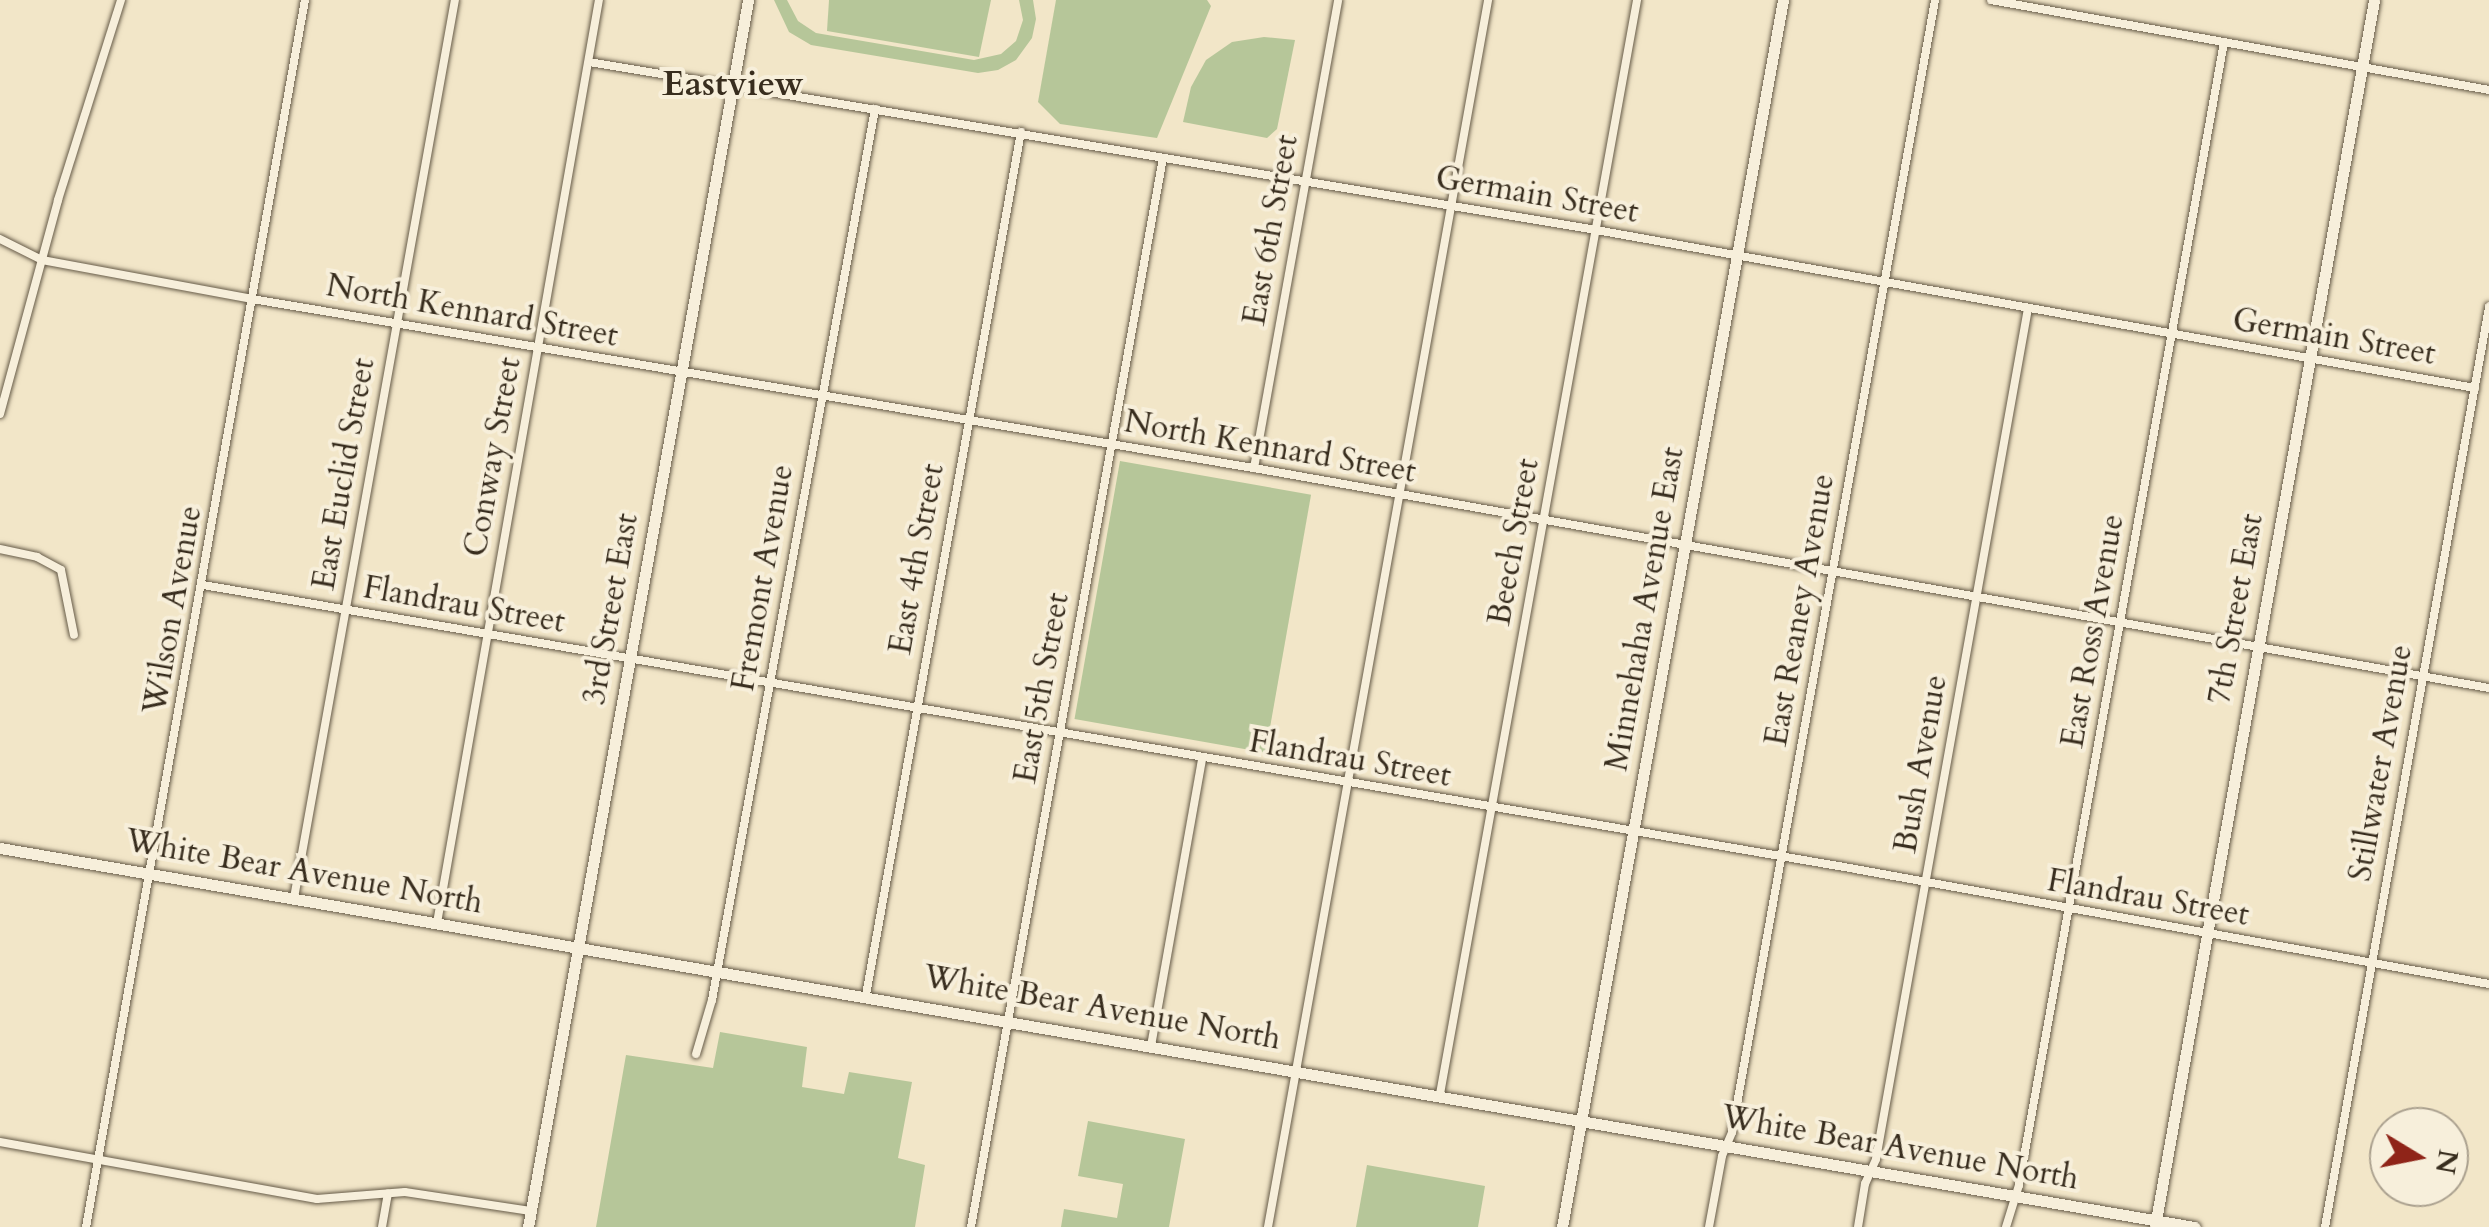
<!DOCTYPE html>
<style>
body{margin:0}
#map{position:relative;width:2489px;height:1227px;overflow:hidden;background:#f2e6c8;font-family:Cardo,serif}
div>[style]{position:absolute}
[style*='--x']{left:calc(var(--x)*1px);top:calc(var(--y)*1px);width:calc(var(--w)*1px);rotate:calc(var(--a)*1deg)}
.green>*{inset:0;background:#b6c699;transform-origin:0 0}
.roads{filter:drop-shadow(0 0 2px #665b48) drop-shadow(0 0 2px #665b48)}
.street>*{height:8px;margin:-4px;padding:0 4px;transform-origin:4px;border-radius:4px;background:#f7efdb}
.secondary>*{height:11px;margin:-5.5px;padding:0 5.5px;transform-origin:5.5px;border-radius:5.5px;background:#f7efdb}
span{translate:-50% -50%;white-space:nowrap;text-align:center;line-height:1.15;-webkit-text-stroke:8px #f7efdb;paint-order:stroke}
.street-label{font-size:32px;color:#382d1e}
.neighbourhood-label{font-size:35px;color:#382d1e;font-weight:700}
.north{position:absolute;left:2369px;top:1107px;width:100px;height:100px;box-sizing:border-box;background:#f7efdb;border:2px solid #aba18f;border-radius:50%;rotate:100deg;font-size:28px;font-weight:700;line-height:40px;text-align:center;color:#382d1e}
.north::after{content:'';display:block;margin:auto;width:35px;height:45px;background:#8f2418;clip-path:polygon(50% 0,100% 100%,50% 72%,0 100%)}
</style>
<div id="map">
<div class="green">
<i style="clip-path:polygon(774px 0,787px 0,798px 21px,816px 33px,974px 60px,1001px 54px,1016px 41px,1023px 20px,1019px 0,1033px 0,1036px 19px,1032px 38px,1016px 60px,998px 70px,978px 73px,811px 45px,789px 32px)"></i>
<i style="clip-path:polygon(829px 0,991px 0,979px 57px,827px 31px)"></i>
<i style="clip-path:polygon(1056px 0,1207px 0,1211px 6px,1157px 138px,1060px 124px,1038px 102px)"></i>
<i style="clip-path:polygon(1264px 37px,1295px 40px,1277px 129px,1267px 138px,1183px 122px,1191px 87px,1206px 60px,1232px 42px)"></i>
<i style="left:1120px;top:461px;width:194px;height:262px;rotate:10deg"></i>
<i style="clip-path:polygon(720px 1032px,807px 1047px,802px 1087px,844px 1094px,849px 1072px,912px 1082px,898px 1158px,925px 1165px,915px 1227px,596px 1227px,626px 1055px,713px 1068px)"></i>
<i style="clip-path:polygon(1088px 1121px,1185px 1139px,1169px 1227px,1061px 1227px,1064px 1209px,1117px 1218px,1123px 1184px,1078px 1176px)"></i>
<i style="clip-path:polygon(1367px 1165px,1485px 1186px,1478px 1227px,1356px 1227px)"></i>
</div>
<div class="roads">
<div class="street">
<i style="--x:1991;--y:0;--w:506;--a:10.24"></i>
<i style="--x:589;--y:62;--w:1021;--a:9.47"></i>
<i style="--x:1596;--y:230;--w:893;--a:10.19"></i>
<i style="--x:0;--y:239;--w:47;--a:26.6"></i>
<i style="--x:42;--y:260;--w:214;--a:10.5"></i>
<i style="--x:252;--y:299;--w:1027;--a:9.58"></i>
<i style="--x:1265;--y:470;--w:1243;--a:10.1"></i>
<i style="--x:0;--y:414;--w:222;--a:-74.8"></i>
<i style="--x:58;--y:200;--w:210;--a:-72.5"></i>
<i style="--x:1254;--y:468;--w:475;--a:-79.8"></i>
<i style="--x:0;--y:549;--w:38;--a:12"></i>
<i style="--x:37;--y:557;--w:27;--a:28"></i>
<i style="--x:61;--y:570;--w:66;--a:78.7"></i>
<i style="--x:203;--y:585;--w:1676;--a:9.75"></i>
<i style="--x:1855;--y:869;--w:644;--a:10.28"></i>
<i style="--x:294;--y:898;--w:912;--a:-79.84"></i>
<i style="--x:437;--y:923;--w:937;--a:-80.05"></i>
<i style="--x:866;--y:995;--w:877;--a:-79.82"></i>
<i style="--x:1151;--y:1046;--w:291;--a:-79.9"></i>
<i style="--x:696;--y:1054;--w:56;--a:-73.5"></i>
<i style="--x:712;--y:1000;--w:906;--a:-79.63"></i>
<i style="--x:1440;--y:1094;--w:1112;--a:-79.79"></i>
<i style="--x:0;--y:1142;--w:322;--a:10.2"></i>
<i style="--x:317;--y:1199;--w:88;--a:-4.5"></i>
<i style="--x:405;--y:1192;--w:127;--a:8.6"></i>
<i style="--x:86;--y:1227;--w:1246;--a:-79.88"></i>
<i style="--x:382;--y:1227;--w:34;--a:-80"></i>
<i style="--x:971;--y:1227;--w:1086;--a:-79.82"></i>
<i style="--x:1268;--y:1227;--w:1247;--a:-79.83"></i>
<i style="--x:1709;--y:1227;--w:72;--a:-79.6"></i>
<i style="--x:1722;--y:1156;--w:26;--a:-67"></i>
<i style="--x:1732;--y:1132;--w:1150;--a:-79.83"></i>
<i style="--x:1858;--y:1227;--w:44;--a:-80.8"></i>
<i style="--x:1865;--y:1184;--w:27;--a:-66"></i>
<i style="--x:1876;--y:1159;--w:864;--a:-79.87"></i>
<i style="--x:2006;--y:1227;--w:44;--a:-72.8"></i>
<i style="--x:2019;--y:1185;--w:1161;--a:-79.83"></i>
<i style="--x:2325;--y:1227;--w:935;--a:-79.89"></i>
</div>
<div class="secondary">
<i style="--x:0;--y:848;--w:2227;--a:9.8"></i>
<i style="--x:2155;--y:1226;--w:1245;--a:-79.87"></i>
<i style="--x:528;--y:1227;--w:1247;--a:-79.83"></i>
<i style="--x:1562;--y:1227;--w:1247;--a:-79.79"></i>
</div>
</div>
<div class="street-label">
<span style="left:1537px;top:195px;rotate:10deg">Germain Street</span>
<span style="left:1271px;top:230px;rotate:-80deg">East 6th Street</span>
<span style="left:472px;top:311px;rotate:10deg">North Kennard Street</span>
<span style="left:2334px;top:337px;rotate:10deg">Germain Street</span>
<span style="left:1270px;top:447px;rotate:10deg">North Kennard Street</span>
<span style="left:493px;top:457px;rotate:-80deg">Conway Street</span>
<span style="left:344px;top:474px;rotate:-80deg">East Euclid Street</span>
<span style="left:1514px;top:542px;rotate:-80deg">Beech Street</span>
<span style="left:917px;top:559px;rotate:-80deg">East 4th Street</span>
<span style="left:763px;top:578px;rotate:-80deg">Fremont Avenue</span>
<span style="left:464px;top:605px;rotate:10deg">Flandrau Street</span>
<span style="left:611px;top:609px;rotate:-80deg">3rd Street East</span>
<span style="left:1645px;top:609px;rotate:-80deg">Minnehaha Avenue East</span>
<span style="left:2236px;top:609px;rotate:-80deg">7th Street East</span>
<span style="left:173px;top:610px;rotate:-80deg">Wilson Avenue</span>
<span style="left:1800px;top:610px;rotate:-80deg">East Reaney Avenue</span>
<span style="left:2093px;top:631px;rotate:-80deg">East Ross Avenue</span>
<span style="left:1042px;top:688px;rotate:-80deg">East 5th Street</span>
<span style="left:1350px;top:759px;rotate:10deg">Flandrau Street</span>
<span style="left:2381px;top:763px;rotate:-80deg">Stillwater Avenue</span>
<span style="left:1921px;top:764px;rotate:-80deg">Bush Avenue</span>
<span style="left:304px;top:872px;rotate:10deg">White Bear Avenue North</span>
<span style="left:2148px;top:898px;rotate:10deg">Flandrau Street</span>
<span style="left:1102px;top:1008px;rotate:10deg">White Bear Avenue North</span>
<span style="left:1900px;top:1148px;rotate:10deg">White Bear Avenue North</span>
</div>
<div class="neighbourhood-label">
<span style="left:733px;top:84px">Eastview</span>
</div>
<div class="north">N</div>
</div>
